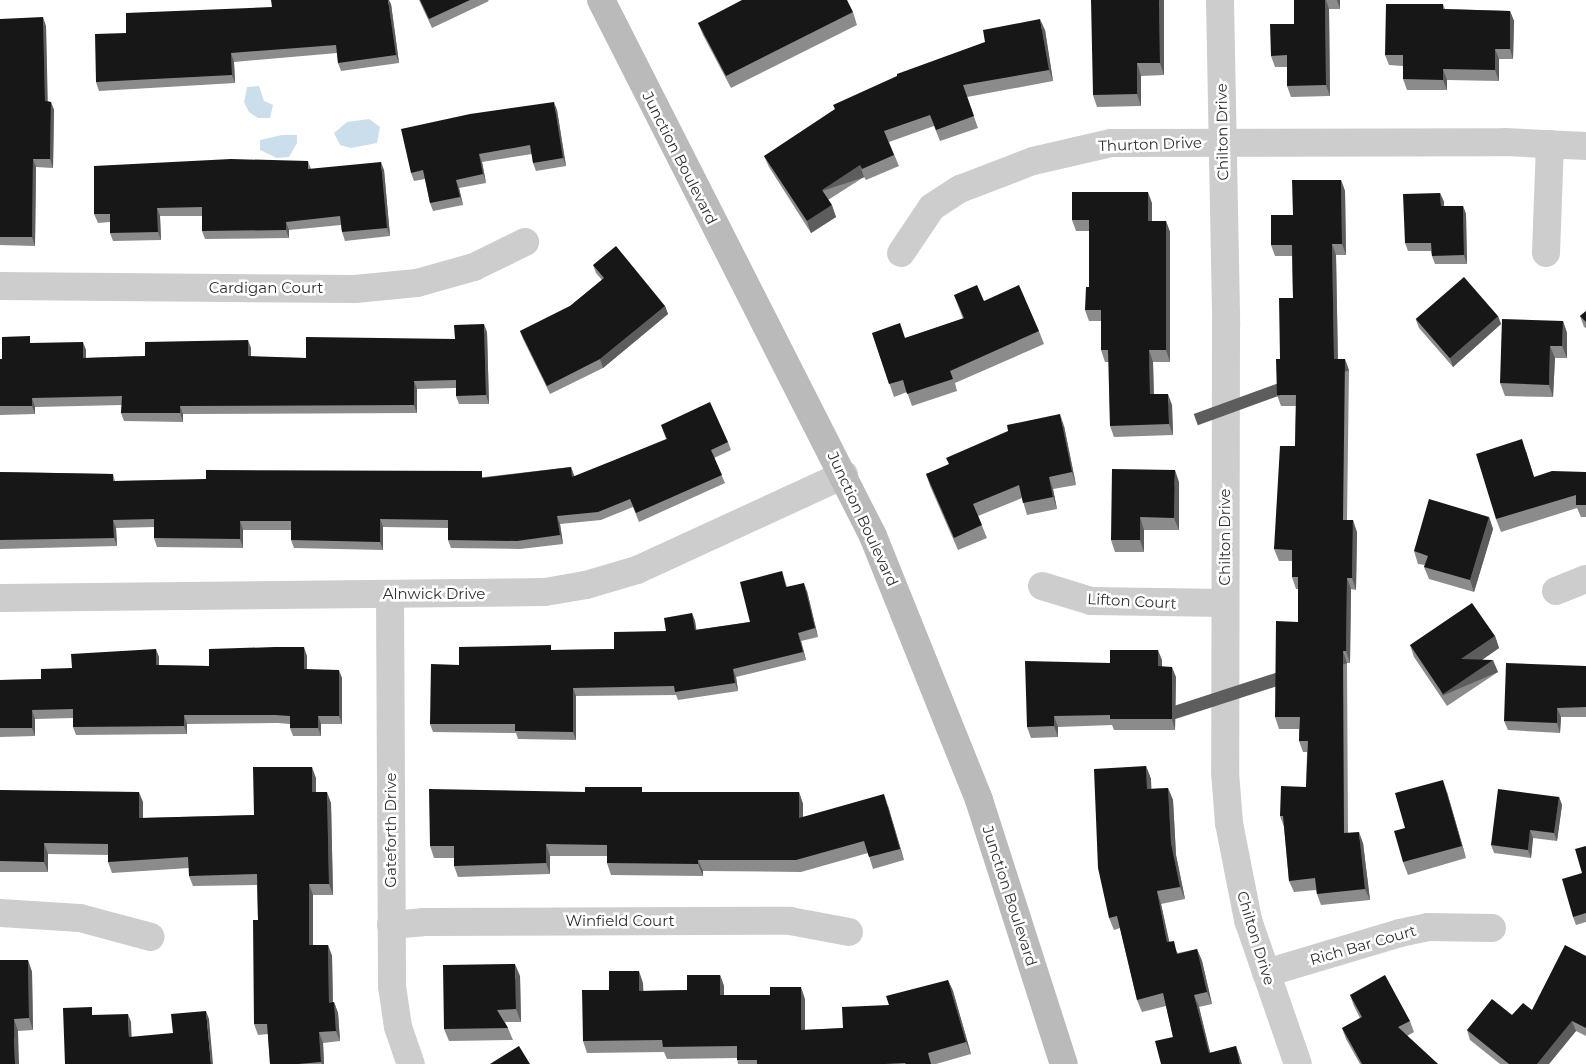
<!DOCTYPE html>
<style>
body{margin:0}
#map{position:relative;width:1586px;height:1064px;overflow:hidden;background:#fff;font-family:Montserrat,sans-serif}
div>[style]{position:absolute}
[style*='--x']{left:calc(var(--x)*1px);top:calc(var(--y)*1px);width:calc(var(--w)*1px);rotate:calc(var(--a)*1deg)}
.water>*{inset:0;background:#cadeec}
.street>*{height:28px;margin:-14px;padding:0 14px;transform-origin:14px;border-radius:14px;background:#cdcdcd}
.secondary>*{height:28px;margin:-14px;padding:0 14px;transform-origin:14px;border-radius:14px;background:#bababa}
.wall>*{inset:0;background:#8b8b8b}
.shaded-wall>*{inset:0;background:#5d5d5d;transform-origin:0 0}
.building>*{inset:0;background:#171717;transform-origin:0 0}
span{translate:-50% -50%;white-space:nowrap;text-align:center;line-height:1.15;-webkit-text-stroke:5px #fff;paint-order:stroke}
.street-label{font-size:15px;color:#303030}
</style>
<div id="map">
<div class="water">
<i style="clip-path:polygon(259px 86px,264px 101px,273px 105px,270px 118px,258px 118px,249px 112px,244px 102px,247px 87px)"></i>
<i style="clip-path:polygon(369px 119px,380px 127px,377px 143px,351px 148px,340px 145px,334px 133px,347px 122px)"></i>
<i style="clip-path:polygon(282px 135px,297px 135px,297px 143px,289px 157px,277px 158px,260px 150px,260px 140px)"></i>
</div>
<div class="street">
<i style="--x:1220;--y:0;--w:325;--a:88.9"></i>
<i style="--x:1226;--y:325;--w:447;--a:90.1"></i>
<i style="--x:1225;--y:772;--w:51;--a:85.5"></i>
<i style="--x:1229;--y:823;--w:99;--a:78.9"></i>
<i style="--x:1248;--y:920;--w:152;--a:70.9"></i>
<i style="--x:901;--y:253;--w:55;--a:-56"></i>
<i style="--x:932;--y:207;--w:33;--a:-33"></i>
<i style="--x:960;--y:189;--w:78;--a:-21"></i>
<i style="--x:1033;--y:161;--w:80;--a:-13"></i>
<i style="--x:1111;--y:143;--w:394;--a:-0.1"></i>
<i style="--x:1505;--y:142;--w:81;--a:2.8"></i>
<i style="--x:1546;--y:253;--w:109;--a:-87.9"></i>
<i style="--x:0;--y:286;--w:355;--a:0.5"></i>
<i style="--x:355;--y:289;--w:62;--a:-5.5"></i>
<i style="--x:417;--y:283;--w:59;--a:-15.7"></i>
<i style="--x:474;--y:267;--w:57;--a:-26.1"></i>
<i style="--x:1042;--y:586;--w:51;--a:17"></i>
<i style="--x:1091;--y:601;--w:134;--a:0.9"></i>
<i style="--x:1556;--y:591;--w:32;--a:-22"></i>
<i style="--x:390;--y:594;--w:392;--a:89.7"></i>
<i style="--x:392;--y:986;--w:41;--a:81.7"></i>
<i style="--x:398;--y:1027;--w:39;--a:71"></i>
<i style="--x:0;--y:598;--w:545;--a:-0.63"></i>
<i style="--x:545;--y:592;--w:42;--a:-9.7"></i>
<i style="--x:586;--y:585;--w:53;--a:-16.4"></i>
<i style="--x:637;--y:570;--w:228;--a:-24.7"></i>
<i style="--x:0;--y:913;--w:80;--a:3.6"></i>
<i style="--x:80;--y:918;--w:73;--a:15"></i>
<i style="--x:391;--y:925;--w:32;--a:-5"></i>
<i style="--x:423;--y:922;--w:367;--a:-0.2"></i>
<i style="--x:790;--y:921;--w:60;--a:10.6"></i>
<i style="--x:1266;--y:973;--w:140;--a:-16.6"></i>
<i style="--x:1400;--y:933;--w:29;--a:-12"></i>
<i style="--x:1428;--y:927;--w:64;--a:0.9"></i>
</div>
<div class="secondary">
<i style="--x:601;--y:0;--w:601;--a:63.09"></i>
<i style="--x:873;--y:536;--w:284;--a:68.1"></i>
<i style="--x:979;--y:800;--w:277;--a:72.2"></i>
</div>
<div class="wall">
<i style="clip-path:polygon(419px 0,488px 0,489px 1px,432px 28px)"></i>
<i style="clip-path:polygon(1164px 0,1164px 75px,1141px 76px,1141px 106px,1097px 107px,1093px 95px)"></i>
<i style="clip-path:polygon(1294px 0,1340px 0,1340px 9px,1329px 9px,1330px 96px,1291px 97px,1287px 86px,1287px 67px,1275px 67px,1271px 56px,1294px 24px)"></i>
<i style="clip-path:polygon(391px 4px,399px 63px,341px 71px,338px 63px,337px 53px,234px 62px,235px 83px,99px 91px,96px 82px,126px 33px)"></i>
<i style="clip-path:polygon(1443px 4px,1445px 9px,1510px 11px,1514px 21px,1513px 59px,1499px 59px,1499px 81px,1447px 80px,1447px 90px,1407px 90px,1403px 79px,1403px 66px,1389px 65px,1385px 55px)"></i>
<i style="clip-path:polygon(853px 12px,857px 25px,731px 88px,703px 35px,698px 23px)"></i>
<i style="clip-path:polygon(0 19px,46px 26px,47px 101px,51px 102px,54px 110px,53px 168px,36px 167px,35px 246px,0 245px)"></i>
<i style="clip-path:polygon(1045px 30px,1053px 81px,967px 97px,978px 128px,940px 141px,934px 126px,889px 142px,899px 166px,866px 180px,864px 177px,828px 200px,836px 217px,811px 233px,769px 167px,764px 156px)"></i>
<i style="clip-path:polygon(557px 110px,566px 166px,536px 171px,533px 163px,532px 154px,482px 162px,486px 183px,459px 188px,463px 205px,433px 211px,430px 203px,425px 179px,414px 181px,411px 173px)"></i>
<i style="clip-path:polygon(308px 161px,311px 169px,384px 170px,390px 236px,345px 241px,342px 232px,341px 225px,289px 230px,289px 238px,205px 239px,202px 231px,202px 216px,160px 216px,161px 240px,113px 241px,110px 233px,110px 222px,98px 223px,94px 214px)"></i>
<i style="clip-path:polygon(1341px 180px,1345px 191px,1346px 255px,1336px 255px,1338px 359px,1349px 370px,1347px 520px,1357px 532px,1356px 590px,1351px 589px,1350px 663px,1347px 663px,1348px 833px,1363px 843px,1370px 900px,1321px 905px,1317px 894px,1316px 890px,1294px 892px,1289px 881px,1284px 827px,1280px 816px,1306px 787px,1307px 752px,1303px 752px,1299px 741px,1299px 729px,1279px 729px,1275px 717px,1298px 622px,1298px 589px,1296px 589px,1292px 577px,1292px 561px,1279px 561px,1274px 549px,1295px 446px,1296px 406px,1281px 406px,1277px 395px,1280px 359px,1293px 298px,1292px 256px,1275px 256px,1271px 245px,1293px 215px)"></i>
<i style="clip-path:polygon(1440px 193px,1444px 202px,1444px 206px,1463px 206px,1466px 214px,1467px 264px,1435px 264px,1432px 256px,1431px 251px,1408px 251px,1405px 243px)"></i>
<i style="clip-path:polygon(1152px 203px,1152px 221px,1166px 221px,1170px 232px,1170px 362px,1153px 362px,1154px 394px,1172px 405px,1173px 435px,1114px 437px,1110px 426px,1109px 362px,1105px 362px,1101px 350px,1101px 321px,1089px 321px,1085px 310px,1089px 287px,1089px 231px,1076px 231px,1072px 220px)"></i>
<i style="clip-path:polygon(593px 265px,665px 306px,668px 314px,603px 368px,550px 394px,523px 339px,520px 331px,570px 306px,602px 280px,596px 273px)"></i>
<i style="clip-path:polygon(954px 295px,984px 301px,1039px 331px,1044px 344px,955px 383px,957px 391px,912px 406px,907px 392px,894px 397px,872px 333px,905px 338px,963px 319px)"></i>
<i style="clip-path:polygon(1586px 311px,1586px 328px,1584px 327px,1580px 316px)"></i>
<i style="clip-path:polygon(1498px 316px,1501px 324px,1453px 367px,1419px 328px,1416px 320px)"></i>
<i style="clip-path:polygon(1563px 321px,1567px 333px,1567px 358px,1555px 358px,1553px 397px,1505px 396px,1500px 383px)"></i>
<i style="clip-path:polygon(487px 332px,489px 404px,459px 404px,456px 396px,456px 388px,417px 389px,417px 413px,183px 414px,183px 422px,124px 421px,121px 413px,122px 405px,35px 407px,35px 414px,0 415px,0 359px,2px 359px,33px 343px,86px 350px,86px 358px,145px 356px,251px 348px,251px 357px,306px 358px,455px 339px)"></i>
<i style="clip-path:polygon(661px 425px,728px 442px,731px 450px,714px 458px,725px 483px,639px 522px,633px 507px,601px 520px,560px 524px,563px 544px,520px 549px,451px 548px,448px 540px,448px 528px,383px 527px,383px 550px,294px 548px,291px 540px,291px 530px,243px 530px,243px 548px,157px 547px,154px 538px,154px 527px,116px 528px,117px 546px,0 549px,0 472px,113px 474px,115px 481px,484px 477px,571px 467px,574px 477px,666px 439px)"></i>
<i style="clip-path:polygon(1064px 426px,1076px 485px,1053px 489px,1057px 509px,1027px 515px,1022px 498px,978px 516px,987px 538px,958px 550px,930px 486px,926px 474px)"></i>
<i style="clip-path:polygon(1526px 451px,1534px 477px,1586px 472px,1586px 517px,1581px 517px,1577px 508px,1501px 532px,1496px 519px)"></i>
<i style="clip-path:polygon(1179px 482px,1179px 530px,1144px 530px,1144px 552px,1115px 552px,1111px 540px)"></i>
<i style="clip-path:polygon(1489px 517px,1493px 529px,1474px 592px,1429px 579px,1424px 567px,1425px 565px,1418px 564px,1414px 551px)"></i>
<i style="clip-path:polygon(782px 571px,787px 587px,807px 591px,818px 637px,801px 641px,806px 660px,736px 677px,738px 691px,678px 700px,676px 695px,576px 696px,576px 740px,518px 739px,516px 733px,433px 732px,430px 724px,459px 665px,553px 650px,614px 649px,666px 631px,692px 613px,695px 621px,696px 630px,750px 622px)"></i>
<i style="clip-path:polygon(1495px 636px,1499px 648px,1482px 660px,1498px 672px,1447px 706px,1414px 657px,1410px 645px)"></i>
<i style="clip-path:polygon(307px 656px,307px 669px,342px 678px,342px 724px,321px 724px,321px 736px,293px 736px,290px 728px,290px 724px,278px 723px,187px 724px,187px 734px,76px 735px,73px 727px,73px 718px,35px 719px,35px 736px,0 737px,0 665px,0 680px,41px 679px,72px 668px,159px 657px,159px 665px,209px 666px)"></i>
<i style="clip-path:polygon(1162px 660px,1162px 667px,1176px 677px,1175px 730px,1114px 730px,1112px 725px,1058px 727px,1058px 737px,1031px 738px,1027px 727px,1110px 663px)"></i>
<i style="clip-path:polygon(1586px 666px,1586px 717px,1561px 717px,1560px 733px,1508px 730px,1504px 721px)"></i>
<i style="clip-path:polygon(1146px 766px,1151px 779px,1151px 789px,1168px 788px,1173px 800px,1176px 855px,1185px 899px,1161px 904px,1169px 942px,1178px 953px,1197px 949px,1202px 961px,1212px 1004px,1199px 1007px,1210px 1053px,1236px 1046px,1240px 1058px,1161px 1064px,1173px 1037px,1166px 1006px,1142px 1012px,1137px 1000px,1120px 928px,1114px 930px,1109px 918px)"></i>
<i style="clip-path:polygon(316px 778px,316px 792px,331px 803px,333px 895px,313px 895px,313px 945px,328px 945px,332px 956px,333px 1002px,334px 1002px,338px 1013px,340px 1041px,323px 1043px,324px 1064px,270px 1064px,268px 1034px,258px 1035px,254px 1024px,258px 920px,257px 885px,193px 886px,189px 876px,189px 868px,112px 873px,108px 862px,108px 855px,48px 854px,48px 872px,0 872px,0 790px,143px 802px,143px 818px,254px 815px)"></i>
<i style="clip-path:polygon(585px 792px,799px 792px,803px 804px,803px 817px,888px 806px,904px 860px,873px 869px,868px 853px,801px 872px,703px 871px,703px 876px,611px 875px,607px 863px,607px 856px,550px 856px,550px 874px,458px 877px,454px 866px,454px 858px,434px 858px,430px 846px)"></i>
<i style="clip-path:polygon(1447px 792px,1466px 858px,1408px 875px,1403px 862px,1405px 828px)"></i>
<i style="clip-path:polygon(1559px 797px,1562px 805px,1557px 841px,1533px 838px,1531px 858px,1494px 853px,1491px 845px)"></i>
<i style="clip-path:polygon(1586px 846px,1586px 922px,1576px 925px,1573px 917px,1582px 873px)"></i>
<i style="clip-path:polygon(1586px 956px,1586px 1036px,1576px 1031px,1549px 1064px,1500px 1064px,1470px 1040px,1467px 1030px,1512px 1015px,1532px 1010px)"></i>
<i style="clip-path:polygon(28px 960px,32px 972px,33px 1030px,18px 1031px,0 1064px)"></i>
<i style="clip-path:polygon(720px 975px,724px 986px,724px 995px,805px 999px,805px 1030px,843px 1028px,889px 1005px,948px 980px,953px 991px,971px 1054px,936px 1064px,738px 1064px,737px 1058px,667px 1059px,664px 1052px,587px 1053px,583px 1041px,609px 990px,643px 983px,643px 991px,687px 990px)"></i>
<i style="clip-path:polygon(520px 976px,521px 1022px,505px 1022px,508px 1028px,513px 1040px,449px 1041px,444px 1029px)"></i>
<i style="clip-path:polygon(1350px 995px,1410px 1021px,1414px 1032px,1407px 1036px,1438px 1064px,1360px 1064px,1346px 1039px,1342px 1028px,1360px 1018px,1354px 1006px)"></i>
</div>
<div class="shaded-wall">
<i style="clip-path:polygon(388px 0,389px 0,391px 4px,399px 63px,396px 55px)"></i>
<i style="clip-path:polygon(1159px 0,1164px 0,1164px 75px,1160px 63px)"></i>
<i style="clip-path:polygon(1325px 0,1326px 0,1329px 9px,1330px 96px,1326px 85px)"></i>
<i style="clip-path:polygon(1337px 0,1340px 0,1340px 9px)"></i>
<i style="clip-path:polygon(1510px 11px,1514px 21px,1513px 59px,1510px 49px)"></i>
<i style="clip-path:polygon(43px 17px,46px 26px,48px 110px,45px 101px)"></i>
<i style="clip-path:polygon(1040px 19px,1045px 30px,1053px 81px,1049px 70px)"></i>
<i style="clip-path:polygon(1495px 49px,1499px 59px,1499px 81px,1495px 70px)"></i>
<i style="clip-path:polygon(231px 53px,234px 62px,235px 83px,232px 75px)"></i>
<i style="clip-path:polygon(1137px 63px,1141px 76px,1141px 106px,1137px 94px)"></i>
<i style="clip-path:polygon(1443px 69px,1447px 80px,1447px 90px,1443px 80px)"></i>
<i style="clip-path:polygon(51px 102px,54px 110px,53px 168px,50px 159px)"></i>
<i style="clip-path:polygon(554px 102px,557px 110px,566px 166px,563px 158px)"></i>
<i style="clip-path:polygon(479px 154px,482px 162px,486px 183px,483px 174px)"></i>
<i style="clip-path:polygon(33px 159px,36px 167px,35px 246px,32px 237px)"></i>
<i style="clip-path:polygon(381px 162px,384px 170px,390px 236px,387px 228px)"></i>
<i style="left:860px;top:165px;width:13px;height:45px;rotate:72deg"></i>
<i style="clip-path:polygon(456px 180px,459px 188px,463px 205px,460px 197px)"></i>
<i style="clip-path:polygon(1341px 180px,1345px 191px,1346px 255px,1342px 244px)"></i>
<i style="clip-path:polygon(1148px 192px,1152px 203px,1152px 232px,1148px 221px)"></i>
<i style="clip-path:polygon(1440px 193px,1444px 202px,1444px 215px,1441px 206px)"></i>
<i style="clip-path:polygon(832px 205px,836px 217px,811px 233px,807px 221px)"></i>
<i style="clip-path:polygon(1463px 206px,1466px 214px,1467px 264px,1464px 255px)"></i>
<i style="clip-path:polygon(157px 208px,160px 216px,161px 240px,158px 232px)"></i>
<i style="clip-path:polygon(1166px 221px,1170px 232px,1170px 362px,1166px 350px)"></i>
<i style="clip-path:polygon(286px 222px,289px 230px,289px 238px,286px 230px)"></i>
<i style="clip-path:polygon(1332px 244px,1336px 255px,1338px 370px,1334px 359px)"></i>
<i style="clip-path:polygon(665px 306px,668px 314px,603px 368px,600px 359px)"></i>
<i style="clip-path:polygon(1498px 316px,1501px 324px,1453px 367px,1450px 358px)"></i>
<i style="clip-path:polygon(1563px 321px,1567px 333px,1567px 358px,1562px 346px)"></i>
<i style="clip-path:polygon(484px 324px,487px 332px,489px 404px,486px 395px)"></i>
<i style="clip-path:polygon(248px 340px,251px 348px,251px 365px,248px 356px)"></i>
<i style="clip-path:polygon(83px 342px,86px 350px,86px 366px,83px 358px)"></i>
<i style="clip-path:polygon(1550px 346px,1555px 358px,1553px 397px,1549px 385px)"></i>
<i style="clip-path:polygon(1149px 350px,1153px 362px,1154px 405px,1150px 394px)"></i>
<i style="left:1345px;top:359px;width:12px;height:161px;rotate:70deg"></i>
<i style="clip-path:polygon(414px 381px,417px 389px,417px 413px,414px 405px)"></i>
<i style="clip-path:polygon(1168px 394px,1172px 405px,1173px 435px,1169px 424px)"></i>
<i style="clip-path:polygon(32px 398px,35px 407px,35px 414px,32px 406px)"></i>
<i style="clip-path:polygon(180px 406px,183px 414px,183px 422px,180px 413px)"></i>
<i style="clip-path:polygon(1060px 414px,1064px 426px,1076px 485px,1072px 472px)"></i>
<i style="clip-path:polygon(571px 467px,574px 475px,576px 486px,572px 477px)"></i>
<i style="clip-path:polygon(1175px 470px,1179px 482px,1179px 530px,1174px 518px)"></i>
<i style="clip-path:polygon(1049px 477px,1053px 489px,1057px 509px,1053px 497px)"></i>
<i style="clip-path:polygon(557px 516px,560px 524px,563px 544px,560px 535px)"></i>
<i style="clip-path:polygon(1140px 517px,1144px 530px,1144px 552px,1140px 540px)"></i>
<i style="clip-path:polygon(1489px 517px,1493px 529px,1474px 592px,1470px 580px)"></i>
<i style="clip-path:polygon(380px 519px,383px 527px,383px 550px,380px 542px)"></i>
<i style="clip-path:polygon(113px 520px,116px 528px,117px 546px,114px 538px)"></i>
<i style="clip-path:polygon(1353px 520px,1357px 532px,1356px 590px,1352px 578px)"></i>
<i style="clip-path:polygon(240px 521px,243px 530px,243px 548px,240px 539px)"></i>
<i style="clip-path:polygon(1347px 578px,1351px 589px,1350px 663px,1346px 651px)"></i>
<i style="clip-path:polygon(804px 583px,807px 591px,818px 637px,815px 628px)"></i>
<i style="clip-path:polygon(692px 613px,695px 621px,698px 639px,695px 630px)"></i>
<i style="clip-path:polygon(798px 633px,801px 641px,806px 660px,803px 652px)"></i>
<i style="clip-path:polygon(1495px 636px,1499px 648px,1466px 671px,1461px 659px)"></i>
<i style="clip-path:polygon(304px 647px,307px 656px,307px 677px,304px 669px)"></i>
<i style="clip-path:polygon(156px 649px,159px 657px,159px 673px,156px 665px)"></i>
<i style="clip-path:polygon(1158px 650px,1162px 660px,1162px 677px,1158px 666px)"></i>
<i style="left:1343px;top:651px;width:13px;height:182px;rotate:72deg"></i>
<i style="left:1493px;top:660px;width:13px;height:60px;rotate:67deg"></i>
<i style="clip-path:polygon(1172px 667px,1176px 677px,1175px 730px,1172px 719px)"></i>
<i style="clip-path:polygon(733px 669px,736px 677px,738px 691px,735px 683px)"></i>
<i style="clip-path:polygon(339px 670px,342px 678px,342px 724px,339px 716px)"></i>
<i style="clip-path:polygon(573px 688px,576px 696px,576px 740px,573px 732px)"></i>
<i style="clip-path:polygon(1557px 708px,1561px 717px,1560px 733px,1557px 723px)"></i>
<i style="clip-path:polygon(32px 710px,35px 719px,35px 736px,32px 728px)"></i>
<i style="clip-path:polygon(184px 715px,187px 724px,187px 734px,184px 726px)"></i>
<i style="clip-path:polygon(318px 716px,321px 724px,321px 736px,318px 728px)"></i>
<i style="clip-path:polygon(1054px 716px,1058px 727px,1058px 737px,1054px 726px)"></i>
<i style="clip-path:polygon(1146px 766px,1151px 779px,1152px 801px,1147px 789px)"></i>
<i style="clip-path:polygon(312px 767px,316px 778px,316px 803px,312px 792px)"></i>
<i style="clip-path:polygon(1443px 780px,1447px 792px,1466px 858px,1462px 846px)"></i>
<i style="clip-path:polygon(1168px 788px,1173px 800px,1176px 855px,1185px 899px,1180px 887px,1171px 843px)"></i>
<i style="clip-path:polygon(139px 792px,143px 802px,143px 828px,139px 818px)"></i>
<i style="clip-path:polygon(327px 792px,331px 803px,333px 895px,329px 884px)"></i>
<i style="clip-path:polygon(799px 792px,803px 804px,803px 830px,799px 818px)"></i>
<i style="clip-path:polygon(884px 794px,888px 806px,904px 860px,900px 849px)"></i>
<i style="clip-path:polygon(1559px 797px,1562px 805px,1557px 841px,1554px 833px)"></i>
<i style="clip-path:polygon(1530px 830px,1533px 838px,1531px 858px,1528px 850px)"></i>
<i style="clip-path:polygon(1359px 832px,1363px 843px,1370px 900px,1365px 889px)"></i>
<i style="clip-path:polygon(44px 843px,48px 854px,48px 872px,44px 862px)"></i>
<i style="clip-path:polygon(546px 844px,550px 856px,550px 874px,546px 863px)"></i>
<i style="clip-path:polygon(698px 860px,703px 871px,703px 876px,698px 864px)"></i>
<i style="clip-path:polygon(309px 884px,313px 895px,313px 956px,309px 945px)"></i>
<i style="clip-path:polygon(1157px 891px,1161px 904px,1172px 954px,1167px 942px)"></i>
<i style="clip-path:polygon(328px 945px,332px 956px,333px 1013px,329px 1003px)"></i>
<i style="clip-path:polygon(1197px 949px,1202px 961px,1212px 1004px,1207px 992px)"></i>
<i style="clip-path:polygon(28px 960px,32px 972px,33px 1030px,29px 1018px)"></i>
<i style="clip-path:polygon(515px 964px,520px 976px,521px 1022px,516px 1009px)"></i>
<i style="clip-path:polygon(639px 971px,643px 983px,644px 1003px,639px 991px)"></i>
<i style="clip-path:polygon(720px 975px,724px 986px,724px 1006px,720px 995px)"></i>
<i style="clip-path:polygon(948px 980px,953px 991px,971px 1054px,966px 1042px)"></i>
<i style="clip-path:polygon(801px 987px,805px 999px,805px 1042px,801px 1030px)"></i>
<i style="clip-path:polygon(1194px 995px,1199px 1007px,1213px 1064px,1209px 1053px)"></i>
<i style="clip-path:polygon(334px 1002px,338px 1013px,340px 1041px,336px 1031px)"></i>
<i style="clip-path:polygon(206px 1011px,209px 1019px,213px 1064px,211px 1064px)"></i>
<i style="clip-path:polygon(128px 1014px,131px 1022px,132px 1046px,129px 1037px)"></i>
<i style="clip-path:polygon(14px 1019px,18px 1031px,19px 1064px,15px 1064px)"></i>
<i style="clip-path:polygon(1572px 1021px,1576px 1031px,1549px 1064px,1537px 1064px)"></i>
<i style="clip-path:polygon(319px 1032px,323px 1043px,324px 1064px,322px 1064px,321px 1062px)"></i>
<i style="clip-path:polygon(1236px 1046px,1242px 1064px,1240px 1064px)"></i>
</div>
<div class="building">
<i style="clip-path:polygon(271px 0,388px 0,396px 55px,338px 63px,336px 45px,231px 53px,232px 75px,96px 82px,95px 34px,126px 33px,126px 13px,272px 7px)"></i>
<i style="clip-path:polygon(420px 0,470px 0,429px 19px)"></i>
<i style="clip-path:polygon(742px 0,847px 0,853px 12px,726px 76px,698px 23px)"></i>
<i style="clip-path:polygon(1091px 0,1159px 0,1160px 63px,1137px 63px,1137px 94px,1093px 95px)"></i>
<i style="clip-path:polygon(1294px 0,1325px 0,1326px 85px,1287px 86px,1287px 55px,1271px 56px,1270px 24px,1294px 24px)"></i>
<i style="clip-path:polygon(1386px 4px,1443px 4px,1443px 9px,1510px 11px,1510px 49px,1495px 49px,1495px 70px,1443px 69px,1443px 80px,1403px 79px,1403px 55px,1385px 55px)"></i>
<i style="clip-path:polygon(43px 17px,45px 101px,51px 102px,50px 159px,33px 159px,32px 237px,0 237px,0 19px)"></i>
<i style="clip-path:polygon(1040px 19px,1049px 70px,963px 85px,974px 116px,936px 130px,930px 115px,884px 131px,894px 155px,862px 169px,860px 165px,822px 190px,832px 205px,807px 221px,764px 156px,835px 109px,833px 105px,897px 76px,897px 74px,985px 42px,983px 30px)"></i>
<i style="clip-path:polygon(554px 102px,563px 158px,533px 163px,530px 145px,479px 154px,483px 174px,456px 180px,460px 197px,430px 203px,423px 170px,411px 173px,401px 129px,470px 114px)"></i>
<i style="clip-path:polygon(231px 159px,308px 161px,308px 169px,381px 162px,387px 228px,342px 232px,340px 216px,286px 222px,286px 230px,202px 231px,202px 207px,157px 208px,158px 232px,110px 233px,110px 214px,94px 214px,94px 166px)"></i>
<i style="clip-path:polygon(1292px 180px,1341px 180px,1342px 244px,1332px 244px,1334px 359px,1345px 359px,1343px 520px,1353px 520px,1352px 578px,1347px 578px,1346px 651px,1343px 651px,1344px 833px,1359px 832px,1365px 889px,1317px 894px,1315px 878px,1289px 881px,1283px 816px,1280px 816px,1281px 786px,1306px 787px,1308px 741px,1299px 741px,1300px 717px,1275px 717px,1276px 621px,1298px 622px,1298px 577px,1292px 577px,1292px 550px,1274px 549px,1280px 446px,1295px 446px,1296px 395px,1277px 395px,1276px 359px,1280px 359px,1279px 298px,1293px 298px,1292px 245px,1271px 245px,1271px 215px,1293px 215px)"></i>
<i style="clip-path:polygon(1072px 192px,1148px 192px,1148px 221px,1166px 221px,1166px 350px,1149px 350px,1150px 394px,1168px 394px,1169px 424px,1110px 426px,1108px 350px,1101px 350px,1101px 310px,1085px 310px,1086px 287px,1089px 287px,1089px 220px,1072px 220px)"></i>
<i style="clip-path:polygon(1440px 193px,1441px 206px,1463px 206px,1464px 255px,1432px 256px,1431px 243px,1405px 243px,1403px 194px)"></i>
<i style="clip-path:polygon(616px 246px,665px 306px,600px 359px,547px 386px,520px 331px,570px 306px,604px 278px,593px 265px)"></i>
<i style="left:1464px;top:277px;width:52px;height:64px;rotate:49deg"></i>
<i style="clip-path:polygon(977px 285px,984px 301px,1019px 285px,1039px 331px,950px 371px,953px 379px,907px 394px,903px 380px,889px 384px,872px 333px,900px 323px,905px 338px,964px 318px,954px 295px)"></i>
<i style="clip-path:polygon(1586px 311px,1586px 322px,1580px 316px)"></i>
<i style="clip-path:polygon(1502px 319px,1563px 321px,1562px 346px,1550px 346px,1549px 385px,1500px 383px)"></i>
<i style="clip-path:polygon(484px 324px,486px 395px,456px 396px,456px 380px,414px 381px,414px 405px,180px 406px,180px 413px,121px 413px,122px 396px,32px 398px,32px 406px,0 406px,0 359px,2px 359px,2px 337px,30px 336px,30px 343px,83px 342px,83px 358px,145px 356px,145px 342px,248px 340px,248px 356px,306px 358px,306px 337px,455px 339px,454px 325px)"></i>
<i style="clip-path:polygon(710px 402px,728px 442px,711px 450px,722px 475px,636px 513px,630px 499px,598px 512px,557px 516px,560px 535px,517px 541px,448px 540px,448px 520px,380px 519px,380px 542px,291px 540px,291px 521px,240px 521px,240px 539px,154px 538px,154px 519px,113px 520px,114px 538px,0 540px,0 472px,113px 474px,113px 481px,206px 479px,206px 470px,482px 471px,482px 478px,571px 467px,572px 477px,667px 439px,661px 425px)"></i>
<i style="clip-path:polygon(1060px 414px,1072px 472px,1049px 477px,1053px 497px,1023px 503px,1019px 485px,973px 504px,982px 525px,954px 538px,926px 474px,949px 464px,946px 458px,1008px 431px,1007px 425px)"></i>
<i style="clip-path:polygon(1522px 439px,1534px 477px,1552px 471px,1586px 472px,1586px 505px,1576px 505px,1576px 495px,1496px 519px,1476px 454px)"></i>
<i style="clip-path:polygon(1112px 469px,1175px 470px,1174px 518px,1140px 517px,1140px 540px,1111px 540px)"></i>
<i style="clip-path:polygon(1429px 499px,1489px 517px,1470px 580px,1424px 567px,1428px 556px,1414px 551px)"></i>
<i style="clip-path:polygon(782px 571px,786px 587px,804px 583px,815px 628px,798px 633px,803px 652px,733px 669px,735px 683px,675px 692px,674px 686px,573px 688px,573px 732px,515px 731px,515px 724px,430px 724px,431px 664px,459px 665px,459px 647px,551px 645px,551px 650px,614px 649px,614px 632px,666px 631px,664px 618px,692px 613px,695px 630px,750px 622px,740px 582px)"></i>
<i style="clip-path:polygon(1472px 603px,1495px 636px,1461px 659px,1493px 660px,1443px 694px,1410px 645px)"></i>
<i style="clip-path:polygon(275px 647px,304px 647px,304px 669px,339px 670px,339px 716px,318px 716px,318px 728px,290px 728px,290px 716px,275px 715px,184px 715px,184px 726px,73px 727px,73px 709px,32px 710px,32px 728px,0 728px,0 680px,41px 679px,41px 669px,72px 668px,71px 654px,156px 649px,156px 665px,209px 666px,209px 649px)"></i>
<i style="clip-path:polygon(1110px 650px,1158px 650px,1158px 666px,1172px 667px,1172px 719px,1110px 719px,1110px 715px,1054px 716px,1054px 726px,1027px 727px,1025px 661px,1110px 663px)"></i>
<i style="clip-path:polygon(1506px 663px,1586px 666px,1586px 707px,1557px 708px,1557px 723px,1504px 721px)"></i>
<i style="clip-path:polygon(1146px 766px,1147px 789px,1168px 788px,1171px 843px,1180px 887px,1157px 891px,1167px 942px,1174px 941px,1177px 954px,1197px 949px,1207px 992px,1194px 995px,1209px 1053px,1236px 1046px,1240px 1064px,1161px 1064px,1155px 1041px,1173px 1037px,1163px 993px,1137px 1000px,1117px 916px,1109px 918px,1098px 868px,1094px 769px)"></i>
<i style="clip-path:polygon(253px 767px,312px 767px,312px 792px,327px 792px,329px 884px,309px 884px,309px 945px,328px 945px,329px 1003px,334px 1002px,336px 1031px,319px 1032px,321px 1062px,298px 1064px,270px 1064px,267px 1024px,254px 1024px,253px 920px,258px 920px,257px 874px,189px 876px,188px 857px,108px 862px,108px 844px,44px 843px,44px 862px,0 861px,0 790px,139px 792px,139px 818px,254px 815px)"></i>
<i style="clip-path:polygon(1443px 780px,1462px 846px,1403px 862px,1394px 831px,1405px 828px,1395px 793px)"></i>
<i style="clip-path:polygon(585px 787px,642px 787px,642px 792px,799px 792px,799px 818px,884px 794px,900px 849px,869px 857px,864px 841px,796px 860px,698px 860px,698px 864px,607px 863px,607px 845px,546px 844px,546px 863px,454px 866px,454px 846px,430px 846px,429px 789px,585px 792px)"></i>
<i style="clip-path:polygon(1498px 789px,1559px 797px,1554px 833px,1530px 830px,1528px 850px,1491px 845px)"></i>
<i style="clip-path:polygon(1586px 846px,1586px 913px,1573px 917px,1562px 879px,1582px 873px,1575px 849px)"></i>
<i style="clip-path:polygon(1565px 945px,1586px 956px,1586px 1028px,1572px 1021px,1537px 1064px,1509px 1064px,1467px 1030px,1492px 999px,1512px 1015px,1523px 1003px,1532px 1010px)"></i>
<i style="clip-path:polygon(0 960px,28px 960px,29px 1018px,14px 1019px,15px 1064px,0 1064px)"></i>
<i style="clip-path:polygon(515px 964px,516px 1009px,497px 1010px,508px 1028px,444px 1029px,443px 965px)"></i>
<i style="clip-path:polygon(609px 971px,639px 971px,639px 991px,687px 990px,687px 975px,720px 975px,720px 995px,770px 995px,770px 987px,801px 987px,801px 1030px,843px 1028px,842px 1007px,889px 1005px,886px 996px,948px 980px,966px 1042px,928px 1053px,931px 1064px,906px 1064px,905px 1063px,885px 1064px,757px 1064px,757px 1060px,737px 1060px,737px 1046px,663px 1047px,662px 1040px,583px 1041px,582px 990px,609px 990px)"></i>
<i style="clip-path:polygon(1385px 975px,1410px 1021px,1398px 1027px,1438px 1064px,1362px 1064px,1342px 1028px,1362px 1017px,1350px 995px)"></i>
<i style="clip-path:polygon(92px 1007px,92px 1015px,128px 1014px,129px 1037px,173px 1033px,171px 1014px,206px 1011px,211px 1064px,65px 1064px,63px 1008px)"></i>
<i style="clip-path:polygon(519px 1046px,530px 1064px,490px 1064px)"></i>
</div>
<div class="street-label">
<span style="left:1222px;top:132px;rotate:-91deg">Chilton Drive</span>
<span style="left:1150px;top:144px;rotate:-2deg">Thurton Drive</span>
<span style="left:680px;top:158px;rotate:63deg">Junction Boulevard</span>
<span style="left:266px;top:288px">Cardigan Court</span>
<span style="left:863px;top:519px;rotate:65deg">Junction Boulevard</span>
<span style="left:1225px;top:537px;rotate:-90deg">Chilton Drive</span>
<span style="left:434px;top:594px">Alnwick Drive</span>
<span style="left:1132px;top:601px;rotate:3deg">Lifton Court</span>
<span style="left:391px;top:830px;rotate:-90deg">Gateforth Drive</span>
<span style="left:1010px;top:896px;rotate:72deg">Junction Boulevard</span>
<span style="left:620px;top:921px">Winfield Court</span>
<span style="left:1256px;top:938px;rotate:73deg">Chilton Drive</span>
<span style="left:1363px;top:945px;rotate:-16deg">Rich Bar Court</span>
</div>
</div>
